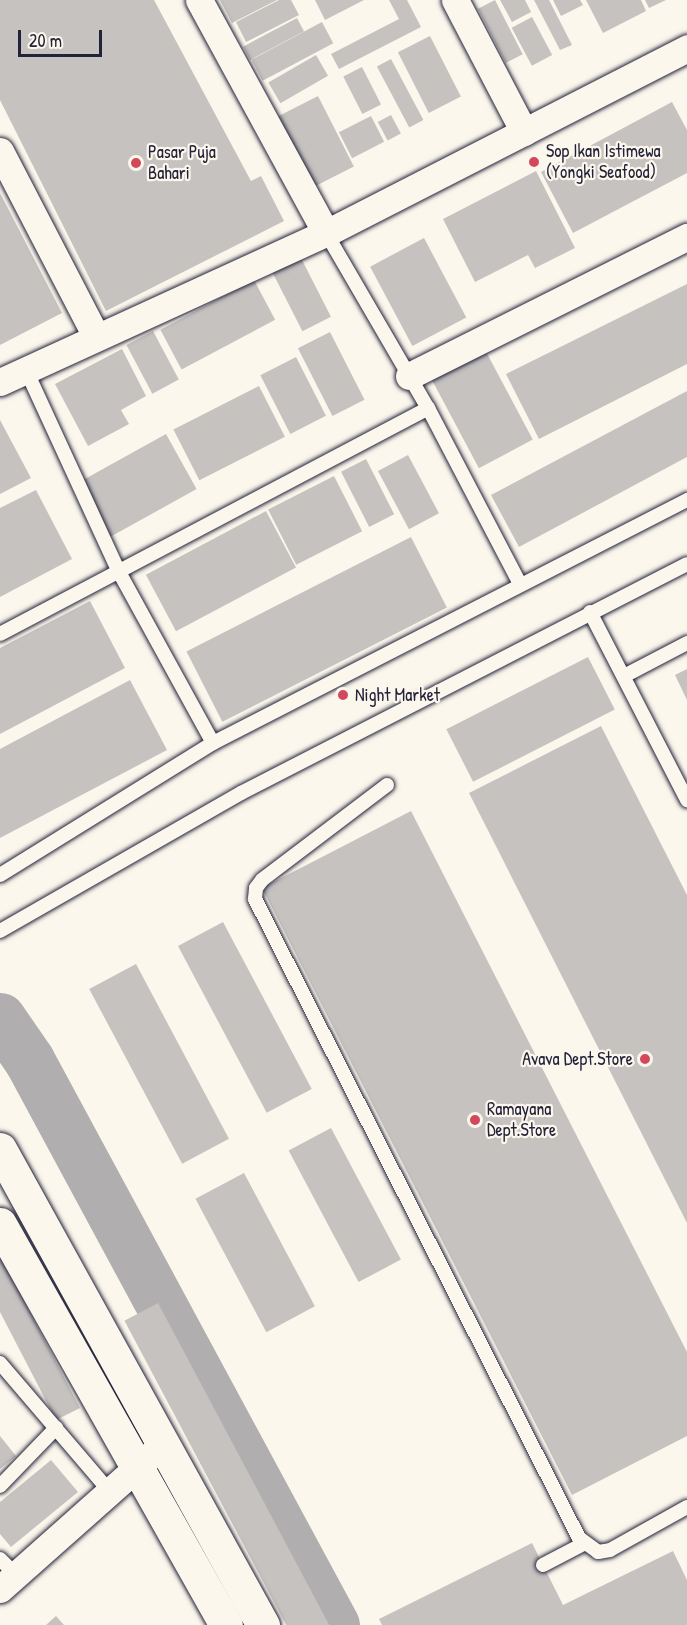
<!DOCTYPE html>
<style>
body{margin:0}
#map{position:relative;width:687px;height:1625px;overflow:hidden;background:#fbf7ec;font-family:"Patrick Hand",sans-serif}
div>[style]{position:absolute}
[style*='--x']{left:calc(var(--x)*1px);top:calc(var(--y)*1px);width:calc(var(--w)*1px);rotate:calc(var(--a)*1deg)}
.river>*{height:51px;margin:-25.5px;padding:0 25.5px;transform-origin:25.5px;border-radius:25.5px;background:#b1aeb0}
.building>*{inset:0;background:#c6c2c0;transform-origin:0 0}
.roads{filter:drop-shadow(0 0 2px #22223b) drop-shadow(0 0 2px #22223b)}
.lane>*{height:14px;margin:-7px;padding:0 7px;transform-origin:7px;border-radius:7px;background:#fbf7ec}
.street>*{height:27px;margin:-13.5px;padding:0 13.5px;transform-origin:13.5px;border-radius:13.5px;background:#fbf7ec}
.secondary>*{height:33px;margin:-16.5px;padding:0 16.5px;transform-origin:16.5px;border-radius:16.5px;background:#fbf7ec}
.dots>*{width:16px;height:16px;translate:-50% -50%;box-sizing:border-box;border:3px solid #fbf7ec;border-radius:50%}
span{translate:-50% -50%;white-space:nowrap;text-align:center;line-height:1.15;-webkit-text-stroke:4.5px #fbf7ec;paint-order:stroke}
.poi-label{font-size:18px;color:#22223b}
.left{translate:0 -50%;text-align:left}
.right{translate:-100% -50%;text-align:right}
.scale{position:absolute;left:18px;top:30px;width:84px;height:27px;box-sizing:border-box;border:3px solid #22223b;border-top:0;padding-left:8px;font-size:18px;line-height:21px;white-space:nowrap;color:#22223b;-webkit-text-stroke:4px #fbf7ec;paint-order:stroke}
</style>
<div id="map">
<div class="river">
<i style="--x:0;--y:1018;--w:51;--a:55.4"></i>
<i style="--x:29;--y:1060;--w:642;--a:61.64"></i>
</div>
<div class="building">
<i style="clip-path:polygon(0 0,154px 0,251px 181px,261px 176px,284px 221px,106px 311px,0 100px)"></i>
<i style="clip-path:polygon(220px 0,277px 0,232px 23px)"></i>
<i style="clip-path:polygon(279px 0,291px 0,299px 15px,246px 42px,236px 22px)"></i>
<i style="clip-path:polygon(315px 0,364px 0,325px 20px)"></i>
<i style="clip-path:polygon(389px 0,407px 0,421px 27px,339px 69px,331px 54px,399px 19px)"></i>
<i style="left:495px;top:0;width:61px;height:19px;rotate:63deg"></i>
<i style="clip-path:polygon(500px 0,525px 0,531px 12px,512px 22px)"></i>
<i style="clip-path:polygon(534px 0,549px 0,572px 45px,560px 50px)"></i>
<i style="clip-path:polygon(553px 0,580px 0,583px 5px,561px 16px)"></i>
<i style="clip-path:polygon(586px 0,641px 0,646px 11px,603px 33px)"></i>
<i style="clip-path:polygon(645px 0,666px 0,649px 8px)"></i>
<i style="left:532px;top:17px;width:43px;height:23px;rotate:62deg"></i>
<i style="left:297px;top:18px;width:15px;height:61px;rotate:62deg"></i>
<i style="left:322px;top:22px;width:24px;height:80px;rotate:62deg"></i>
<i style="left:430px;top:36px;width:68px;height:36px;rotate:63deg"></i>
<i style="left:316px;top:55px;width:24px;height:55px;rotate:60deg"></i>
<i style="left:391px;top:59px;width:69px;height:16px;rotate:62deg"></i>
<i style="left:362px;top:67px;width:42px;height:21px;rotate:63deg"></i>
<i style="left:318px;top:96px;width:79px;height:49px;rotate:63deg"></i>
<i style="clip-path:polygon(672px 102px,687px 130px,687px 173px,573px 233px,541px 172px)"></i>
<i style="left:391px;top:115px;width:21px;height:15px;rotate:62deg"></i>
<i style="left:371px;top:116px;width:29px;height:36px;rotate:63deg"></i>
<i style="clip-path:polygon(536px 171px,575px 248px,535px 268px,528px 255px,475px 282px,443px 219px)"></i>
<i style="clip-path:polygon(0 193px,62px 313px,0 345px)"></i>
<i style="left:424px;top:238px;width:90px;height:61px;rotate:62deg"></i>
<i style="left:301px;top:258px;width:66px;height:32px;rotate:63deg"></i>
<i style="left:254px;top:280px;width:45px;height:106px;rotate:62deg"></i>
<i style="clip-path:polygon(687px 284px,687px 364px,539px 439px,506px 374px)"></i>
<i style="left:153px;top:331px;width:55px;height:30px;rotate:62deg"></i>
<i style="left:330px;top:332px;width:76px;height:36px;rotate:63deg"></i>
<i style="left:483px;top:346px;width:106px;height:61px;rotate:62deg"></i>
<i style="clip-path:polygon(122px 349px,146px 396px,121px 410px,129px 424px,88px 446px,55px 384px)"></i>
<i style="left:296px;top:357px;width:66px;height:40px;rotate:63deg"></i>
<i style="left:259px;top:386px;width:57px;height:96px;rotate:63deg"></i>
<i style="clip-path:polygon(687px 391px,687px 457px,519px 547px,491px 495px)"></i>
<i style="clip-path:polygon(0 420px,31px 478px,0 494px)"></i>
<i style="left:166px;top:434px;width:63px;height:99px;rotate:61deg"></i>
<i style="left:408px;top:455px;width:66px;height:34px;rotate:62deg"></i>
<i style="left:366px;top:459px;width:62px;height:28px;rotate:63deg"></i>
<i style="left:334px;top:476px;width:62px;height:74px;rotate:63deg"></i>
<i style="clip-path:polygon(36px 490px,72px 559px,0 597px,0 508px)"></i>
<i style="left:266px;top:511px;width:64px;height:136px;rotate:62deg"></i>
<i style="left:411px;top:537px;width:79px;height:252px;rotate:63deg"></i>
<i style="clip-path:polygon(90px 601px,125px 668px,0 734px,0 648px)"></i>
<i style="left:588px;top:657px;width:59px;height:159px;rotate:63deg"></i>
<i style="clip-path:polygon(687px 669px,687px 700px,675px 675px)"></i>
<i style="clip-path:polygon(130px 680px,167px 750px,0 838px,0 749px)"></i>
<i style="clip-path:polygon(601px 726px,687px 895px,687px 1223px,469px 793px)"></i>
<i style="clip-path:polygon(411px 811px,687px 1352px,687px 1436px,572px 1495px,262px 888px)"></i>
<i style="left:223px;top:922px;width:189px;height:51px;rotate:62deg"></i>
<i style="left:136px;top:964px;width:198px;height:53px;rotate:62deg"></i>
<i style="left:331px;top:1128px;width:149px;height:48px;rotate:62deg"></i>
<i style="left:244px;top:1173px;width:151px;height:55px;rotate:62deg"></i>
<i style="clip-path:polygon(0 1255px,80px 1408px,56px 1420px,0 1312px)"></i>
<i style="left:158px;top:1303px;width:366px;height:38px;rotate:62deg"></i>
<i style="clip-path:polygon(0 1436px,16px 1456px,0 1469px)"></i>
<i style="clip-path:polygon(51px 1460px,78px 1492px,11px 1547px,0 1534px,0 1502px)"></i>
<i style="clip-path:polygon(532px 1543px,563px 1605px,673px 1551px,687px 1580px,687px 1625px,382px 1625px,379px 1619px)"></i>
<i style="clip-path:polygon(56px 1616px,64px 1625px,46px 1625px)"></i>
</div>
<div class="roads">
<div class="lane">
<i style="--x:326;--y:233;--w:203;--a:59.8"></i>
<i style="--x:428;--y:408;--w:199;--a:62.4"></i>
<i style="--x:26;--y:370;--w:222;--a:65.3"></i>
<i style="--x:119;--y:572;--w:195;--a:61.2"></i>
<i style="--x:590;--y:612;--w:212;--a:62.7"></i>
<i style="--x:0;--y:634;--w:484;--a:-27.8"></i>
<i style="--x:624;--y:676;--w:71;--a:-27.6"></i>
<i style="--x:387;--y:785;--w:157;--a:142.8"></i>
<i style="--x:262;--y:880;--w:10;--a:127"></i>
<i style="--x:256;--y:888;--w:11;--a:95"></i>
<i style="--x:255;--y:899;--w:716;--a:63.11"></i>
<i style="--x:579;--y:1538;--w:24;--a:36"></i>
<i style="--x:598;--y:1552;--w:12;--a:-9"></i>
<i style="--x:610;--y:1550;--w:88;--a:-29.2"></i>
<i style="--x:0;--y:875;--w:251;--a:-31.8"></i>
<i style="--x:213;--y:743;--w:533;--a:-27.14"></i>
<i style="--x:0;--y:931;--w:278;--a:-29.8"></i>
<i style="--x:241;--y:793;--w:501;--a:-27.18"></i>
<i style="--x:0;--y:1363;--w:170;--a:49.5"></i>
<i style="--x:0;--y:1486;--w:81;--a:-46"></i>
<i style="--x:0;--y:1559;--w:24;--a:45"></i>
<i style="--x:543;--y:1565;--w:47;--a:-27.6"></i>
</div>
<div class="street">
<i style="--x:199;--y:0;--w:265;--a:61.4"></i>
<i style="--x:455;--y:0;--w:149;--a:62.4"></i>
<i style="--x:0;--y:151;--w:208;--a:62.6"></i>
<i style="--x:409;--y:376;--w:311;--a:-26.6"></i>
<i style="--x:0;--y:382;--w:358;--a:-24.6"></i>
<i style="--x:326;--y:233;--w:406;--a:-27.1"></i>
<i style="--x:0;--y:1589;--w:217;--a:-41.6"></i>
</div>
<div class="secondary">
<i style="--x:0;--y:1149;--w:544;--a:61.08"></i>
<i style="--x:0;--y:1224;--w:460;--a:60.6"></i>
</div>
</div>
<div class="dots">
<i style="left:534px;top:162px;background:#d1495b"></i>
<i style="left:136px;top:163px;background:#d1495b"></i>
<i style="left:343px;top:695px;background:#d1495b"></i>
<i style="left:645px;top:1059px;background:#d1495b"></i>
<i style="left:475px;top:1120px;background:#d1495b"></i>
</div>
<div class="poi-label">
<span class="left" style="left:546px;top:162px">Sop Ikan Istimewa<br>(Yongki Seafood)</span>
<span class="left" style="left:148px;top:163px">Pasar Puja<br>Bahari</span>
<span class="left" style="left:355px;top:695px">Night Market</span>
<span class="right" style="left:633px;top:1059px">Avava Dept.Store</span>
<span class="left" style="left:487px;top:1120px">Ramayana<br>Dept.Store</span>
</div>
<div class="scale">20 m</div>
</div>
